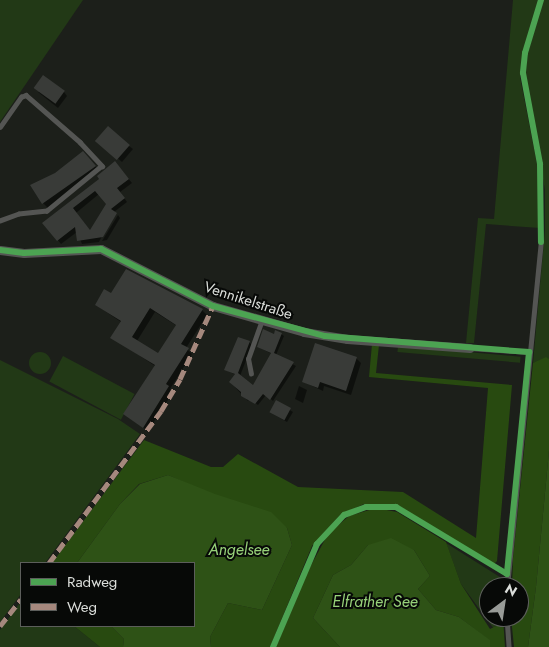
<!DOCTYPE html>
<meta charset="utf-8">
<style>
body{margin:0}
#map{position:relative;width:549px;height:647px;overflow:hidden;background:#1c1f1a;font-family:Jost,sans-serif}
div>[style]{position:absolute}
[style*='--x']{left:calc(var(--x)*1px);top:calc(var(--y)*1px);width:calc(var(--w)*1px);rotate:calc(var(--a)*1deg)}
.green>*{inset:0;background:#223916;transform-origin:0 0}
.round{border-radius:50%}
.forest>*{inset:0;background:#284a10}
.water>*{inset:0;background:#2e5216}
.shadow>*{inset:0;background:#0007}
.building>*{inset:0;background:#393b38;transform-origin:0 0}
.service>*{height:4.5px;margin:-2.25px;padding:0 2.25px;transform-origin:2.25px;border-radius:2.25px;background:#545553}
.minor>*{height:9px;margin:-4.5px;padding:0 4.5px;transform-origin:4.5px;border-radius:4.5px;background:#545553}
.quiet>*{height:5px;margin-top:-2.5px;transform-origin:0;background:repeating-linear-gradient(90deg,#a5887d 0 10px,transparent 0 15px)}
.cycleway>*{height:6px;margin:-3px;padding:0 3px;transform-origin:3px;border-radius:3px;background:#4ca352}
span{translate:-50% -50%;white-space:nowrap;text-align:center;line-height:1.15;-webkit-text-stroke:4px #070907;paint-order:stroke}
.street-label{font-size:15px;color:#dbdeda}
.water-label{font-size:16px;color:#97d179;font-style:italic}
.legend{position:absolute;left:20px;top:562px;width:175px;height:65px;box-sizing:border-box;background:#070907;border:1px solid #5c5e5b;margin:0;padding:6px 9px;list-style:none;font-size:15px;color:#dbdeda}
.legend li{display:flex;align-items:center;gap:10px;height:25px}
.legend b{width:25px;border:1px solid #5c5e5b}
.north{position:absolute;left:479px;top:577px;width:50px;height:50px;box-sizing:border-box;background:#070907;border:1px solid #5c5e5b;border-radius:50%;rotate:31deg;font-size:14px;font-weight:700;line-height:20px;text-align:center;color:#dbdeda}
.north::after{content:'';display:block;margin:auto;width:18px;height:22px;background:#989b97;clip-path:polygon(50% 0,100% 100%,50% 72%,0 100%)}
</style>
<div id="map">
<div class="green">
<i style="clip-path:polygon(0 0,83px 0,0 122px)"></i>
<i style="clip-path:polygon(513px 0,539px 0,524px 50px,520px 77px,538px 169px,540px 228px,486px 224px,474px 343px,466px 343px,478px 218px,494px 219px)"></i>
<i style="clip-path:polygon(543px 0,549px 0,549px 359px,533px 363px,545px 230px,545px 190px,525px 76px,528px 53px)"></i>
<i style="left:398px;top:346px;width:123px;height:6px;rotate:5deg"></i>
<i class="round" style="left:29px;top:352px;width:22px;height:22px"></i>
<i style="left:63px;top:356px;width:81px;height:29px;rotate:28deg"></i>
<i style="clip-path:polygon(0 360px,118px 419px,140px 434px,45px 563px,21px 563px,21px 594px,0 622px)"></i>
<i style="clip-path:polygon(446px 543px,503px 579px,503px 587px,489px 587px,489px 617px,499px 617px,494px 629px,461px 584px)"></i>
<i style="clip-path:polygon(21px 601px,21px 626px,74px 626px,100px 647px,0 647px,0 630px)"></i>
</div>
<div class="forest">
<i style="clip-path:polygon(372px 344px,379px 345px,376px 373px,512px 385px,497px 561px,494px 564px,396px 504px,364px 504px,340px 515px,312px 546px,270px 647px,211px 647px,210px 637px,228px 603px,262px 610px,292px 545px,287px 528px,168px 475px,139px 484px,120px 504px,77px 563px,52px 563px,144px 440px,211px 467px,223px 467px,238px 454px,298px 487px,403px 492px,476px 538px,488px 388px,369px 377px)"></i>
<i style="clip-path:polygon(546px 357px,549px 359px,549px 451px,536px 587px,528px 647px,514px 647px,511px 617px,519px 617px,519px 587px,512px 587px,513px 558px,533px 363px)"></i>
<i style="clip-path:polygon(376px 508px,397px 512px,446px 542px,461px 584px,490px 629px,496px 626px,496px 619px,503px 617px,505px 647px,490px 647px,489px 640px,459px 617px,436px 610px,418px 589px,430px 576px,414px 550px,368px 545px,351px 565px,333px 575px,313px 618px,340px 647px,276px 647px,309px 569px,328px 534px,349px 516px)"></i>
<i style="clip-path:polygon(74px 626px,111px 626px,124px 639px,123px 647px,100px 647px)"></i>
</div>
<div class="water">
<i style="clip-path:polygon(549px 451px,549px 647px,528px 647px,536px 587px)"></i>
<i style="clip-path:polygon(168px 475px,215px 494px,271px 512px,287px 528px,292px 545px,262px 610px,228px 603px,210px 637px,211px 647px,123px 647px,124px 639px,111px 626px,194px 626px,194px 563px,77px 563px,120px 504px,140px 484px)"></i>
<i style="clip-path:polygon(391px 538px,414px 550px,430px 576px,418px 589px,436px 610px,459px 617px,490px 640px,490px 647px,340px 647px,313px 618px,333px 575px,351px 565px,368px 545px)"></i>
</div>
<div class="shadow">
<i style="clip-path:polygon(38px 92px,64px 92px,67px 96px,58px 108px)"></i>
<i style="clip-path:polygon(101px 144px,129px 146px,133px 149px,122px 162px)"></i>
<i style="clip-path:polygon(83px 153px,100px 171px,48px 208px,43px 203px,56px 174px)"></i>
<i style="clip-path:polygon(evenodd,118px 166px,132px 183px,120px 192px,127px 202px,114px 212px,99px 242px,82px 244px,77px 232px,61px 244px,44px 223px,118px 166px,99px 194px,108px 204px,91px 232px,76px 213px,99px 194px)"></i>
<i style="clip-path:polygon(118px 215px,120px 218px,107px 240px,102px 241px)"></i>
<i style="clip-path:polygon(evenodd,111px 295px,202px 310px,207px 315px,186px 348px,192px 354px,170px 389px,173px 392px,148px 431px,124px 414px,155px 366px,112px 337px,121px 322px,96px 305px,111px 295px,155px 312px,177px 326px,158px 355px,137px 341px,155px 312px)"></i>
<i style="clip-path:polygon(281px 334px,284px 336px,276px 355px,296px 366px,273px 401px,266px 395px,258px 405px,250px 399px,248px 401px,230px 382px,236px 375px,226px 370px,249px 342px,252px 345px,240px 376px,253px 387px,272px 354px,258px 347px)"></i>
<i style="clip-path:polygon(356px 358px,361px 363px,351px 395px,324px 386px,323px 391px,304px 382px)"></i>
<i style="clip-path:polygon(299px 386px,307px 390px,303px 403px,295px 399px)"></i>
<i style="clip-path:polygon(277px 402px,293px 412px,287px 422px,273px 414px)"></i>
</div>
<div class="building">
<i style="left:43px;top:75px;width:27px;height:16px;rotate:36deg"></i>
<i style="left:108px;top:126px;width:29px;height:20px;rotate:41deg"></i>
<i style="clip-path:polygon(83px 151px,96px 166px,42px 204px,30px 185px,55px 173px)"></i>
<i style="clip-path:polygon(evenodd,115px 161px,129px 179px,117px 188px,125px 198px,111px 209px,117px 213px,103px 237px,77px 241px,75px 227px,57px 241px,42px 223px,99px 179px,97px 176px,115px 161px,95px 191px,106px 204px,90px 230px,73px 208px,95px 191px)"></i>
<i style="clip-path:polygon(evenodd,126px 269px,203px 309px,181px 344px,189px 348px,166px 384px,169px 386px,143px 428px,123px 414px,155px 365px,110px 338px,121px 321px,95px 305px,104px 289px,111px 293px,126px 269px,150px 308px,176px 325px,158px 353px,132px 337px,150px 308px)"></i>
<i style="clip-path:polygon(263px 329px,274px 334px,275px 330px,282px 333px,274px 353px,294px 362px,270px 400px,263px 394px,255px 404px,241px 396px,241px 392px,229px 382px,235px 374px,224px 370px,238px 337px,250px 341px,238px 373px,253px 385px,271px 353px,257px 347px)"></i>
<i style="clip-path:polygon(315px 343px,357px 357px,346px 391px,320px 382px,318px 388px,302px 382px)"></i>
<i style="left:276px;top:400px;width:17px;height:14px;rotate:28deg"></i>
</div>
<div class="service">
<i style="--x:0;--y:127;--w:37;--a:-55"></i>
<i style="--x:21;--y:97;--w:5;--a:-22"></i>
<i style="--x:26;--y:95;--w:72;--a:41"></i>
<i style="--x:80;--y:142;--w:33;--a:47"></i>
<i style="--x:102;--y:166;--w:71;--a:140.7"></i>
<i style="--x:47;--y:211;--w:28;--a:174"></i>
<i style="--x:19;--y:214;--w:20;--a:160"></i>
<i style="--x:470;--y:348;--w:59;--a:3.9"></i>
<i style="--x:251;--y:374;--w:15;--a:-101"></i>
<i style="--x:248;--y:359;--w:41;--a:-70.3"></i>
<i style="--x:507;--y:587;--w:347;--a:-84.4"></i>
<i style="--x:507;--y:617;--w:30;--a:86"></i>
</div>
<div class="minor">
<i style="--x:0;--y:250;--w:24;--a:7"></i>
<i style="--x:24;--y:253;--w:77;--a:-3"></i>
<i style="--x:101;--y:249;--w:126;--a:27"></i>
<i style="--x:213;--y:306;--w:95;--a:15.9"></i>
<i style="--x:304;--y:332;--w:44;--a:9.2"></i>
<i style="--x:347;--y:339;--w:123;--a:4.2"></i>
</div>
<div class="quiet">
<i style="--x:49;--y:563;--w:189;--a:-53.6"></i>
<i style="--x:161;--y:411;--w:37;--a:-59"></i>
<i style="--x:180;--y:379;--w:80;--a:-65.7"></i>
<i style="--x:0;--y:626;--w:34;--a:-52"></i>
</div>
<div class="cycleway">
<i style="--x:541;--y:0;--w:55;--a:106.8"></i>
<i style="--x:525;--y:53;--w:20;--a:96"></i>
<i style="--x:523;--y:73;--w:93;--a:79.4"></i>
<i style="--x:540;--y:164;--w:78;--a:89.3"></i>
<i style="--x:0;--y:250;--w:24;--a:7"></i>
<i style="--x:24;--y:253;--w:77;--a:-3"></i>
<i style="--x:101;--y:249;--w:126;--a:27"></i>
<i style="--x:213;--y:306;--w:116;--a:15"></i>
<i style="--x:325;--y:336;--w:205;--a:4.5"></i>
<i style="--x:529;--y:352;--w:223;--a:95.7"></i>
<i style="--x:507;--y:574;--w:130;--a:-148.9"></i>
<i style="--x:396;--y:507;--w:30;--a:180"></i>
<i style="--x:366;--y:507;--w:23;--a:160"></i>
<i style="--x:344;--y:515;--w:40;--a:133"></i>
<i style="--x:317;--y:544;--w:112;--a:113.1"></i>
</div>
<div class="street-label">
<span style="left:248px;top:301px;rotate:18deg">Vennikelstraße</span>
</div>
<div class="water-label">
<span style="left:239px;top:550px">Angelsee</span>
<span style="left:375px;top:602px">Elfrather See</span>
</div>
<ul class="legend">
<li><b style="height:6px;background:#4ca352"></b>Radweg</li>
<li><b style="height:6px;background:#a5887d"></b>Weg</li>
</ul>
<div class="north">N</div>
</div>
